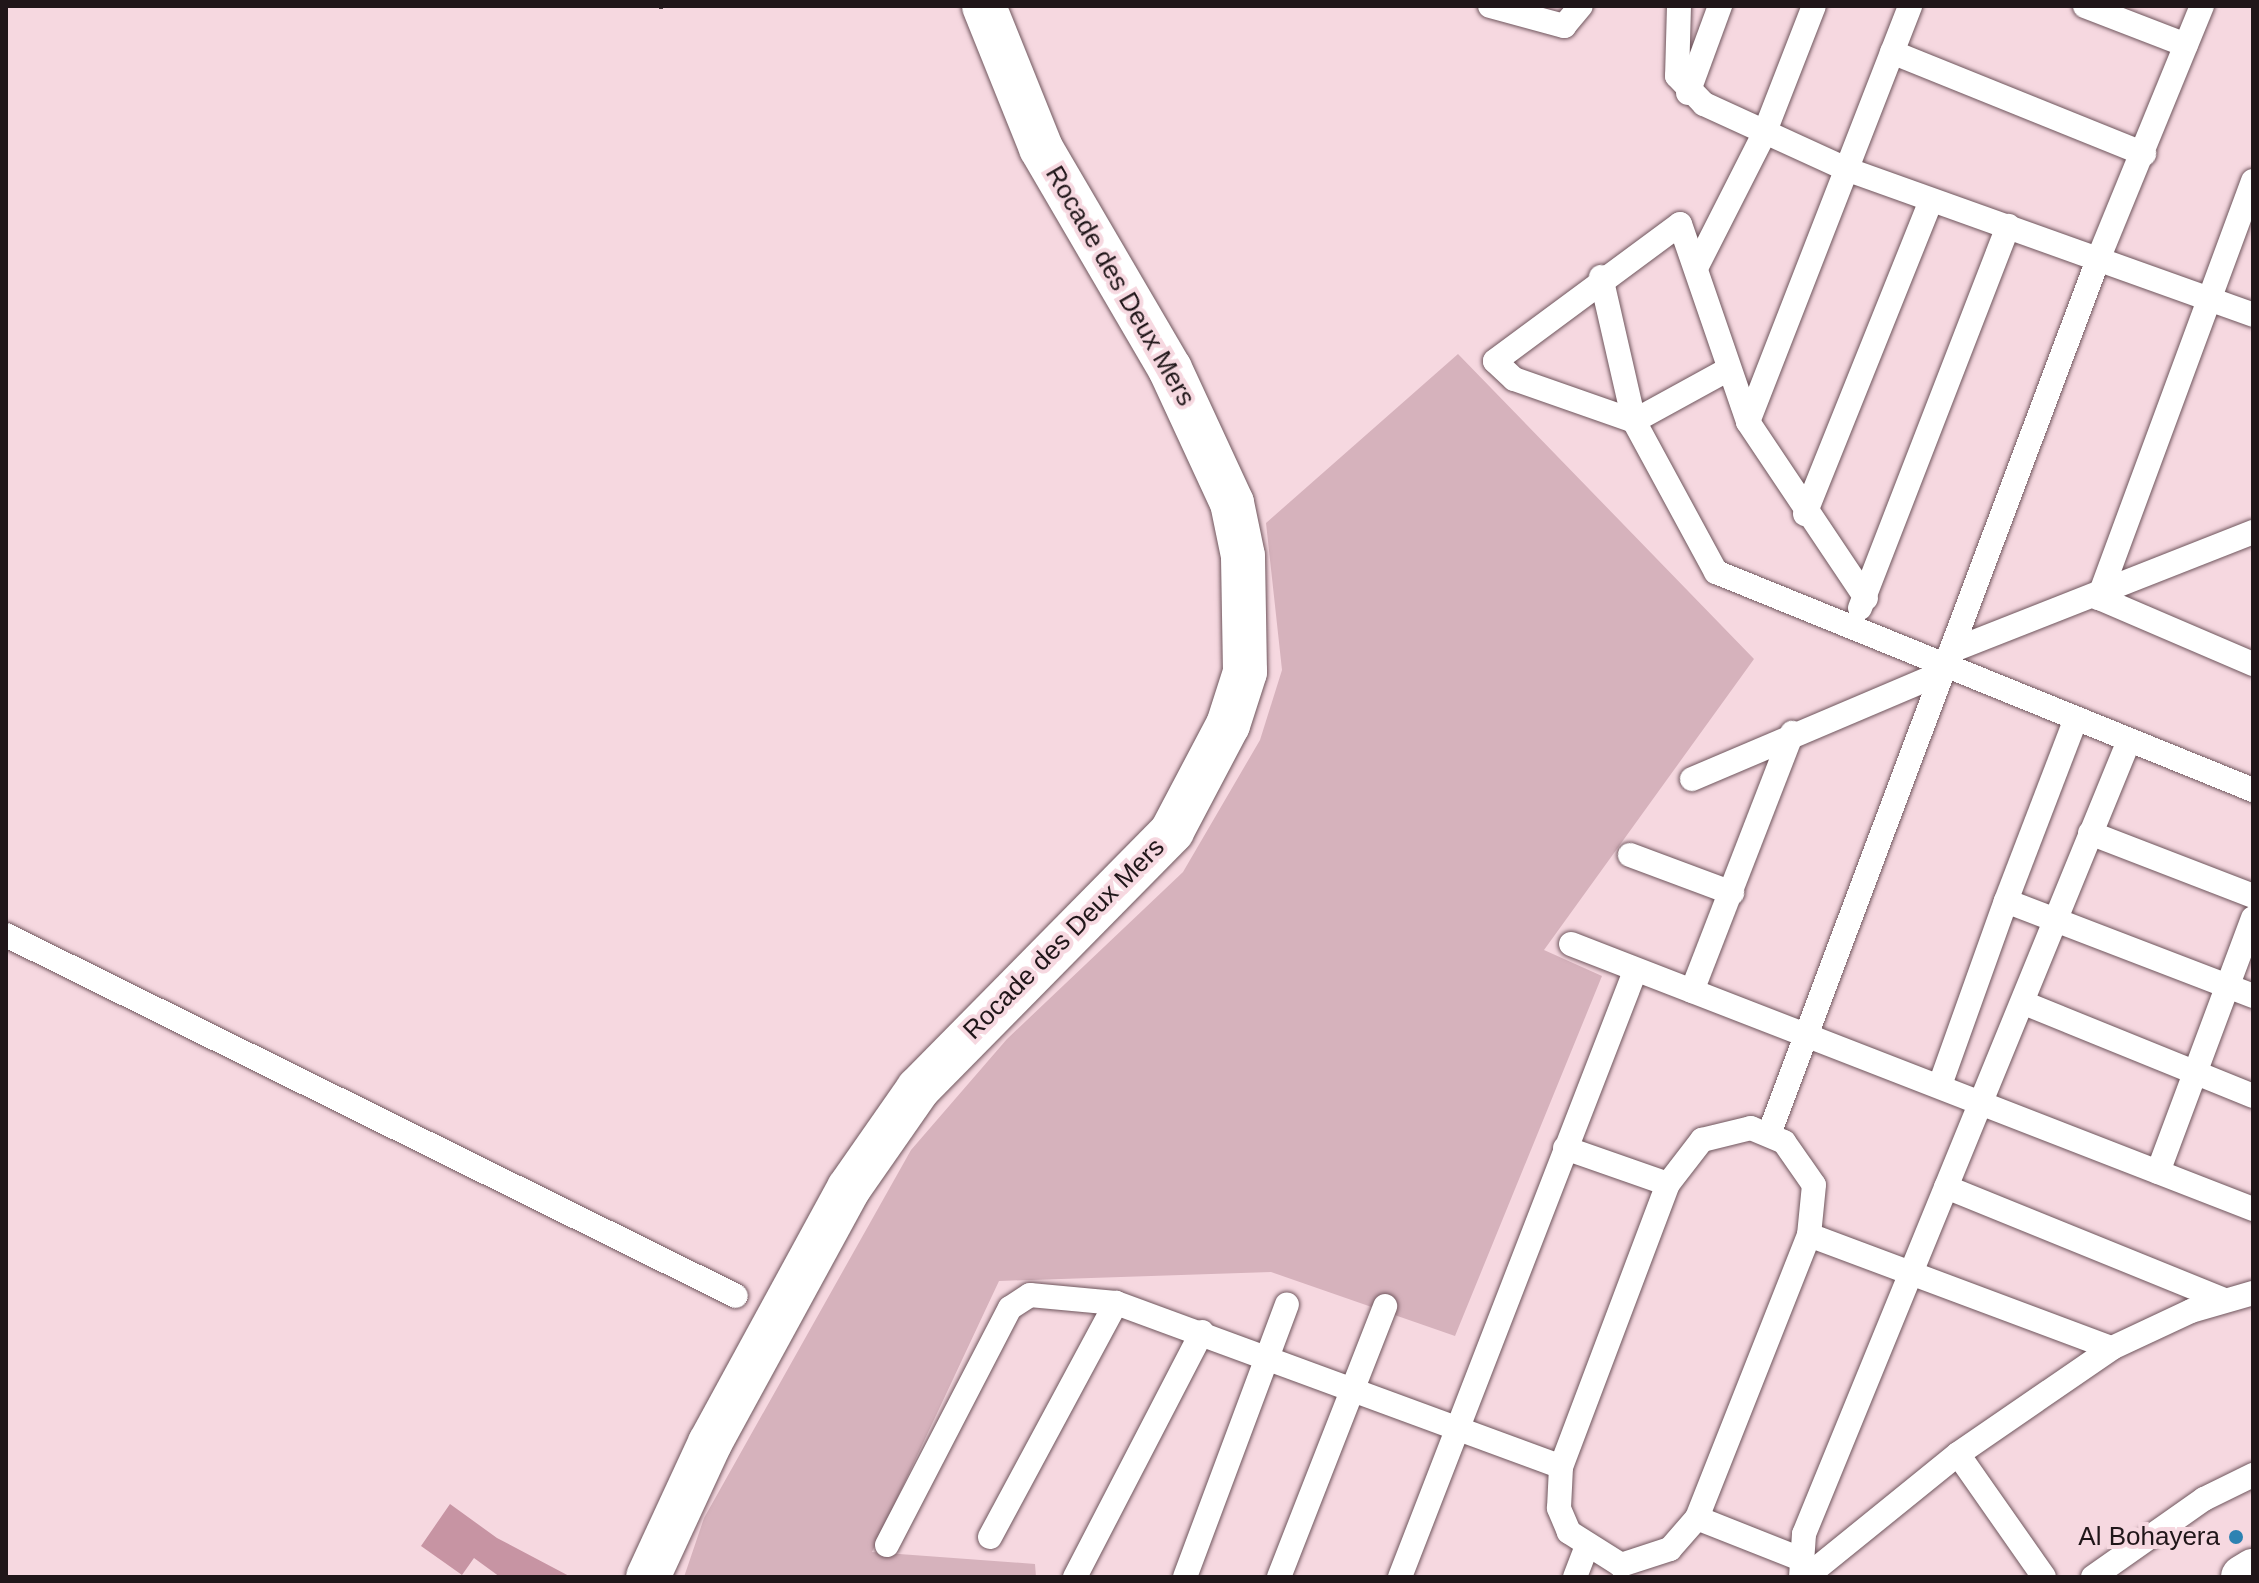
<!DOCTYPE html>
<style>
body{margin:0}
#map{position:relative;width:2259px;height:1583px;overflow:hidden;background:#f6d8e0;font-family:Helvetica,sans-serif}
div>[style]{position:absolute}
[style*='--x']{left:calc(var(--x)*1px);top:calc(var(--y)*1px);width:calc(var(--w)*1px);rotate:calc(var(--a)*1deg)}
.green>*{inset:0;background:#d6b2bc}
.building>*{inset:0;background:#c794a3}
.roads{filter:drop-shadow(0 0 2px #6f565d) drop-shadow(0 0 2px #6f565d)}
.street>*{height:24px;margin:-12px;padding:0 12px;transform-origin:12px;border-radius:12px;background:#fff}
.highway>*{height:44px;margin:-22px;padding:0 22px;transform-origin:22px;border-radius:22px;background:#fff}
.rail>*{height:6px;margin-top:-3px;transform-origin:0;background:repeating-linear-gradient(90deg,#514247 0 4px,transparent 0 12px)}
.dots>*{width:22px;height:22px;translate:-50% -50%;box-sizing:border-box;border:4px solid #f6d8e0;border-radius:50%}
span{translate:-50% -50%;white-space:nowrap;text-align:center;line-height:1.15;-webkit-text-stroke:8px #f6d8e0;paint-order:stroke}
.street-label{font-size:26px;color:#201619}
.poi-label{font-size:26px;color:#201619}
.right{translate:-100% -50%;text-align:right}
.frame{position:absolute;inset:0;border:8px solid #201619;pointer-events:none}
</style>
<div id="map">
<div class="green">
<i style="clip-path:polygon(1458px 354px,1754px 659px,1544px 950px,1602px 976px,1455px 1336px,1271px 1272px,999px 1281px,872px 1552px,1035px 1564px,1036px 1577px,684px 1577px,704px 1518px,911px 1150px,1007px 1039px,1183px 872px,1260px 740px,1282px 670px,1266px 523px)"></i>
</div>
<div class="building">
<i style="clip-path:polygon(450px 1504px,497px 1538px,571px 1577px,500px 1577px,474px 1558px,462px 1575px,421px 1546px)"></i>
</div>
<div class="roads">
<div class="street">
<i style="--x:1490;--y:6;--w:77;--a:15.1"></i>
<i style="--x:1564;--y:26;--w:26;--a:-50"></i>
<i style="--x:1679;--y:6;--w:70;--a:91.6"></i>
<i style="--x:1677;--y:76;--w:39;--a:46"></i>
<i style="--x:1704;--y:104;--w:156;--a:24.6"></i>
<i style="--x:1846;--y:169;--w:432;--a:19.7"></i>
<i style="--x:2085;--y:6;--w:108;--a:21.1"></i>
<i style="--x:1892;--y:52;--w:272;--a:22"></i>
<i style="--x:1688;--y:93;--w:93;--a:-69.8"></i>
<i style="--x:2253;--y:181;--w:445;--a:110.3"></i>
<i style="--x:2099;--y:598;--w:168;--a:23.2"></i>
<i style="--x:1696;--y:268;--w:150;--a:-63.1"></i>
<i style="--x:1764;--y:134;--w:137;--a:-68.7"></i>
<i style="--x:1601;--y:277;--w:148;--a:77.1"></i>
<i style="--x:1634;--y:421;--w:172;--a:61.5"></i>
<i style="--x:1716;--y:572;--w:580;--a:22.1"></i>
<i style="--x:1727;--y:370;--w:106;--a:151.3"></i>
<i style="--x:1634;--y:421;--w:127;--a:-160.7"></i>
<i style="--x:1514;--y:379;--w:26;--a:-137"></i>
<i style="--x:1495;--y:361;--w:230;--a:-36.5"></i>
<i style="--x:1680;--y:224;--w:209;--a:71"></i>
<i style="--x:1748;--y:422;--w:212;--a:56.2"></i>
<i style="--x:1748;--y:422;--w:446;--a:-68.7"></i>
<i style="--x:1805;--y:514;--w:337;--a:-68.1"></i>
<i style="--x:1860;--y:608;--w:410;--a:-68.8"></i>
<i style="--x:1951;--y:651;--w:325;--a:-21.5"></i>
<i style="--x:2075;--y:721;--w:193;--a:111"></i>
<i style="--x:2006;--y:901;--w:265;--a:21"></i>
<i style="--x:1692;--y:779;--w:272;--a:-23"></i>
<i style="--x:2090;--y:833;--w:175;--a:21.1"></i>
<i style="--x:1630;--y:855;--w:109;--a:20.4"></i>
<i style="--x:6;--y:935;--w:814;--a:26.31"></i>
<i style="--x:1571;--y:944;--w:732;--a:21.23"></i>
<i style="--x:1692;--y:991;--w:277;--a:-68.8"></i>
<i style="--x:2024;--y:1003;--w:247;--a:22.1"></i>
<i style="--x:1940;--y:1085;--w:195;--a:-70.3"></i>
<i style="--x:1751;--y:1128;--w:36;--a:23"></i>
<i style="--x:1784;--y:1142;--w:52;--a:55.1"></i>
<i style="--x:1814;--y:1185;--w:50;--a:95.7"></i>
<i style="--x:1809;--y:1235;--w:304;--a:111.6"></i>
<i style="--x:1697;--y:1518;--w:41;--a:131.1"></i>
<i style="--x:1670;--y:1549;--w:52;--a:161.9"></i>
<i style="--x:1621;--y:1565;--w:62;--a:-147.6"></i>
<i style="--x:1569;--y:1532;--w:26;--a:-113"></i>
<i style="--x:1559;--y:1508;--w:41;--a:-87.2"></i>
<i style="--x:1561;--y:1467;--w:303;--a:-69.3"></i>
<i style="--x:1668;--y:1184;--w:56;--a:-52.3"></i>
<i style="--x:1702;--y:1140;--w:50;--a:-13.8"></i>
<i style="--x:1769;--y:1134;--w:937;--a:-69.38"></i>
<i style="--x:2099;--y:257;--w:271;--a:-67.7"></i>
<i style="--x:1565;--y:1148;--w:109;--a:19.3"></i>
<i style="--x:2158;--y:1172;--w:271;--a:-69.5"></i>
<i style="--x:1946;--y:1187;--w:298;--a:22.1"></i>
<i style="--x:1809;--y:1235;--w:323;--a:20.5"></i>
<i style="--x:1697;--y:1518;--w:109;--a:21.6"></i>
<i style="--x:990;--y:1537;--w:266;--a:-61.7"></i>
<i style="--x:887;--y:1545;--w:267;--a:-62.6"></i>
<i style="--x:1010;--y:1308;--w:24;--a:-33"></i>
<i style="--x:1030;--y:1295;--w:86;--a:5.3"></i>
<i style="--x:1116;--y:1303;--w:474;--a:20.2"></i>
<i style="--x:1075;--y:1577;--w:276;--a:-62.6"></i>
<i style="--x:1185;--y:1577;--w:291;--a:-69.5"></i>
<i style="--x:1279;--y:1577;--w:291;--a:-68.6"></i>
<i style="--x:1400;--y:1577;--w:650;--a:-68.8"></i>
<i style="--x:1575;--y:1577;--w:30;--a:-69"></i>
<i style="--x:1801;--y:1577;--w:43;--a:-86"></i>
<i style="--x:1804;--y:1534;--w:855;--a:-67.73"></i>
<i style="--x:1806;--y:1577;--w:196;--a:-39"></i>
<i style="--x:2044;--y:1577;--w:150;--a:-125"></i>
<i style="--x:1958;--y:1454;--w:187;--a:-34.5"></i>
<i style="--x:2112;--y:1348;--w:87;--a:-25.1"></i>
<i style="--x:2191;--y:1311;--w:65;--a:-16.2"></i>
<i style="--x:2093;--y:1577;--w:136;--a:-35.1"></i>
<i style="--x:2204;--y:1499;--w:55;--a:-26.1"></i>
</div>
<div class="highway">
<i style="--x:648;--y:1577;--w:148;--a:-65.2"></i>
<i style="--x:710;--y:1443;--w:290;--a:-61.4"></i>
<i style="--x:849;--y:1188;--w:121;--a:-55.1"></i>
<i style="--x:918;--y:1089;--w:362;--a:-45.4"></i>
<i style="--x:1172;--y:831;--w:120;--a:-62.2"></i>
<i style="--x:1228;--y:725;--w:56;--a:-72.2"></i>
<i style="--x:1245;--y:672;--w:116;--a:-91"></i>
<i style="--x:1243;--y:556;--w:54;--a:-101.7"></i>
<i style="--x:1232;--y:503;--w:148;--a:-114.8"></i>
<i style="--x:1170;--y:369;--w:256;--a:-120.3"></i>
<i style="--x:1041;--y:148;--w:153;--a:-111.9"></i>
<i style="--x:2243;--y:1577;--w:12;--a:-31"></i>
</div>
</div>
<div class="rail">
<i style="--x:659;--y:6;--w:9;--a:0"></i>
</div>
<div class="dots">
<i style="left:2236px;top:1537px;background:#2d82b2"></i>
</div>
<div class="street-label">
<span style="left:1120px;top:286px;rotate:60deg">Rocade des Deux Mers</span>
<span style="left:1064px;top:939px;rotate:-45deg">Rocade des Deux Mers</span>
</div>
<div class="poi-label">
<span class="right" style="left:2220px;top:1537px">Al Bohayera</span>
</div>
<div class="frame"></div>
</div>
